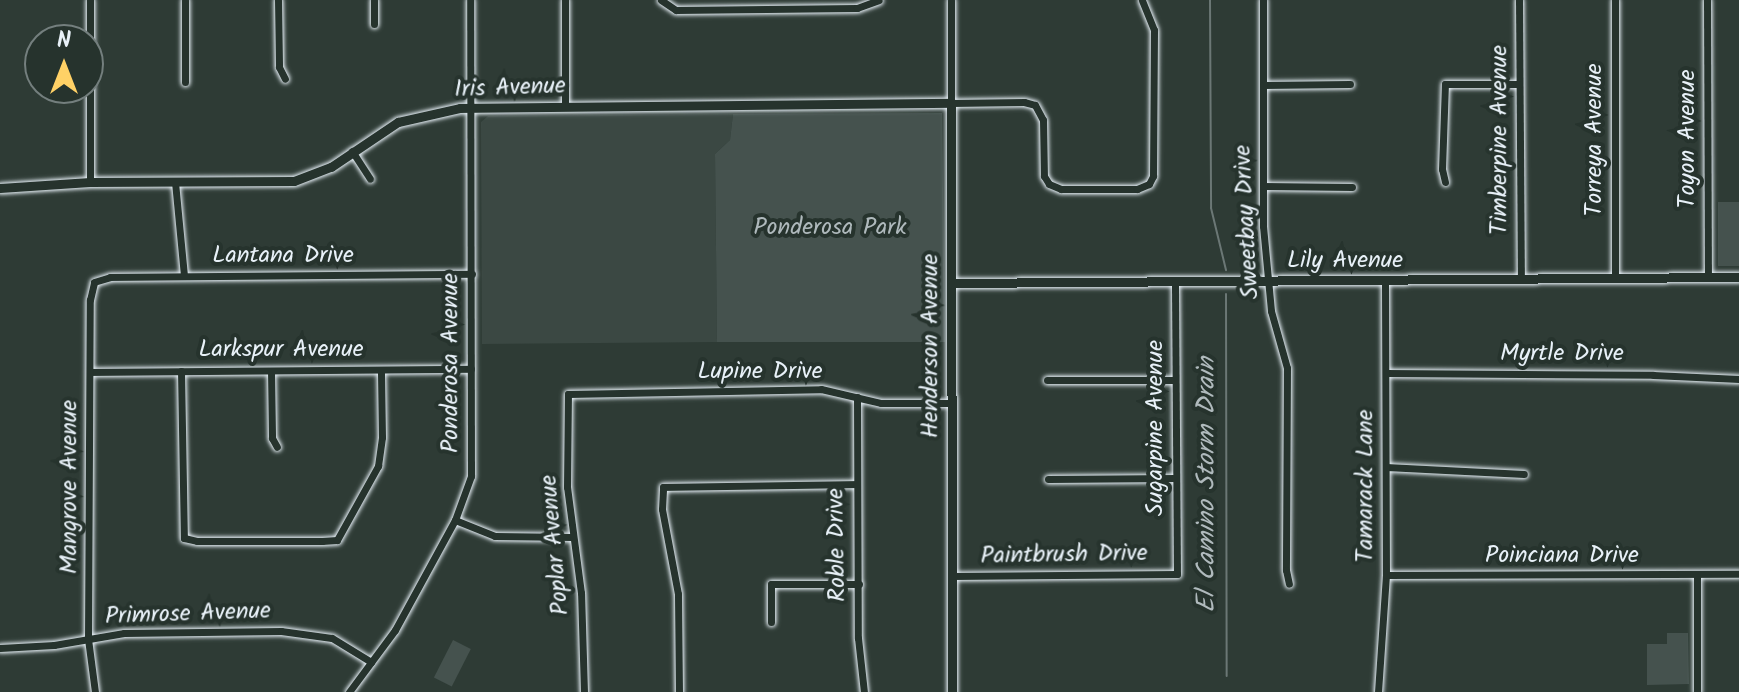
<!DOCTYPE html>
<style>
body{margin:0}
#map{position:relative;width:1739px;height:692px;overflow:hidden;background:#2e3b35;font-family:Kalam,sans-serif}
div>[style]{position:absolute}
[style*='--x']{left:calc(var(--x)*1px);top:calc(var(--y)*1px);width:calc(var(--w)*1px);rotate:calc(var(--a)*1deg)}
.built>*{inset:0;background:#3b4843}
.green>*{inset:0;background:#45524e;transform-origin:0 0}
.stream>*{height:2px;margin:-1px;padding:0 1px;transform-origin:1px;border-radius:1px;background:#6b7775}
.roads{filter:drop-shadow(0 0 2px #e8f1f8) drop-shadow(0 0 2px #e8f1f8)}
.minor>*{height:7px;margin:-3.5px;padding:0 3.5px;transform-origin:3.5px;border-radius:3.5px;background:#26332d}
.tertiary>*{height:9px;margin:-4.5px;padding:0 4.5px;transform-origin:4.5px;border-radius:4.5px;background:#26332d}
span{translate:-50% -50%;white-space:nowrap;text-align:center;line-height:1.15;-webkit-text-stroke:8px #26332d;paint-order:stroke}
.street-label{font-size:24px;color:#e8f1f8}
.park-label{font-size:24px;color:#afb9bc}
.water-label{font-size:26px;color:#b0babd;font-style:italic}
.north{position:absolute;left:24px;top:24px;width:80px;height:80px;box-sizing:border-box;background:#26332d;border:2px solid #747f7e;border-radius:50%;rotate:0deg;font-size:22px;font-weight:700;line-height:32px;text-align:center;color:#e8f1f8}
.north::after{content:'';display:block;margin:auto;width:28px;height:36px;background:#ffd166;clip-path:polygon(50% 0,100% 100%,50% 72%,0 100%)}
</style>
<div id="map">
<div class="built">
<i style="clip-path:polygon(733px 114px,730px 140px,715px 154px,717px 342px,482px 344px,481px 122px,488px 116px)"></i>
</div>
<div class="green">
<i style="clip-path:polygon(942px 113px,945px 342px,717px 342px,715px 154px,730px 140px,733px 114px)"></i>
<i style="left:1718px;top:202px;width:21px;height:64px"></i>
<i style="clip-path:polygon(1667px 633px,1688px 633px,1689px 684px,1647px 685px,1647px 644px,1667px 644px)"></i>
<i style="left:453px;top:640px;width:20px;height:42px;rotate:27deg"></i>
</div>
<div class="stream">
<i style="--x:1210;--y:0;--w:208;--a:89.7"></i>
<i style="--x:1211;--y:208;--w:64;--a:76.4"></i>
<i style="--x:1226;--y:294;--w:382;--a:89.9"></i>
</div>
<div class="roads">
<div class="minor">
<i style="--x:90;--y:0;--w:182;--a:90"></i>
<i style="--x:278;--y:0;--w:67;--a:89.1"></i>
<i style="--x:279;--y:67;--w:13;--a:63"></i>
<i style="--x:661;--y:0;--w:18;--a:34"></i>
<i style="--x:676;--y:10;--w:181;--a:-0.6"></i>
<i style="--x:857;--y:8;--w:23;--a:-20"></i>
<i style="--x:951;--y:0;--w:103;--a:90"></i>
<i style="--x:951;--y:103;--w:73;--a:-0.8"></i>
<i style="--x:1024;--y:102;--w:11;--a:15"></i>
<i style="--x:1035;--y:105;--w:17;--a:62"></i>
<i style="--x:1043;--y:120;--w:56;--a:89"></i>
<i style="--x:1044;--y:176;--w:9;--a:58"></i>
<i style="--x:1049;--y:184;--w:13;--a:23"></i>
<i style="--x:1061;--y:189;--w:76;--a:0"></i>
<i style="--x:1137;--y:189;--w:13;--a:-23"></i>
<i style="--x:1149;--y:184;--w:9;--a:-63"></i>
<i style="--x:1153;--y:176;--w:146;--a:-89.6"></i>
<i style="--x:1154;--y:30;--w:32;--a:-112"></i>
<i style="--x:1263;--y:0;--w:226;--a:90"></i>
<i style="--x:1263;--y:226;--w:85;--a:84.6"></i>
<i style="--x:1271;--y:311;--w:59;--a:74.3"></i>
<i style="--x:1287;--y:368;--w:202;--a:90.3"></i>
<i style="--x:1286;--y:570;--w:14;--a:78"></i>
<i style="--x:1519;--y:0;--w:279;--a:89.6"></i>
<i style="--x:1615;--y:0;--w:279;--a:90"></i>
<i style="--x:1707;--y:0;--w:278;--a:89.8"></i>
<i style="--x:374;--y:24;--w:24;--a:-90"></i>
<i style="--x:185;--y:82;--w:82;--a:-90"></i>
<i style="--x:1263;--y:85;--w:87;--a:-0.7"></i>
<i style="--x:565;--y:106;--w:106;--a:-90"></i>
<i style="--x:352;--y:151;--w:33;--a:57"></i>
<i style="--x:175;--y:182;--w:94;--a:84.5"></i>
<i style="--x:1445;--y:182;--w:13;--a:-103"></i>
<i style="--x:1442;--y:169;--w:85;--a:-88"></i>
<i style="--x:1445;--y:84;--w:74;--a:0"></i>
<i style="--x:1263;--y:186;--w:89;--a:0.6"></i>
<i style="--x:181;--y:371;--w:167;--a:89"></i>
<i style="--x:184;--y:538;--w:13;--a:13"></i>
<i style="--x:197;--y:541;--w:125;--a:0"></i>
<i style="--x:322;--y:541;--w:15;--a:-4"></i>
<i style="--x:337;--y:540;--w:85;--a:-61"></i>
<i style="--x:378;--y:466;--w:29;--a:-82"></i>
<i style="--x:382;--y:437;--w:67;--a:-90.9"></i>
<i style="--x:271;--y:371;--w:67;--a:89.1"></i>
<i style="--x:272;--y:438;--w:10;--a:61"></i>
<i style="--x:90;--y:372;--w:381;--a:-0.5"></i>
<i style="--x:1386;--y:373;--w:267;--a:0.4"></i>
<i style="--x:1653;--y:375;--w:86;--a:2.7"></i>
<i style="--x:1047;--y:380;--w:128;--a:0"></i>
<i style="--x:857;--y:397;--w:241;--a:89.8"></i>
<i style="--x:858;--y:638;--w:54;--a:83.7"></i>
<i style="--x:1386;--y:467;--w:138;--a:2.9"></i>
<i style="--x:1048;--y:479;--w:128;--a:-0.4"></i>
<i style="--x:455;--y:520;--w:43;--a:21.8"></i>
<i style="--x:495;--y:536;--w:77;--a:0.7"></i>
<i style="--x:1386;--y:575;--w:353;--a:-0.2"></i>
<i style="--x:1697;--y:575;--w:117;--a:90"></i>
<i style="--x:951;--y:576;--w:226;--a:-0.5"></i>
<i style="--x:1177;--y:574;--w:292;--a:-90.4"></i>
<i style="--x:771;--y:622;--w:38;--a:-90"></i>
<i style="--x:771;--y:584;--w:88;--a:0"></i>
<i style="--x:0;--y:648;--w:54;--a:-3.2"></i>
<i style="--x:54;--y:645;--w:71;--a:-9.7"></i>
<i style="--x:124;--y:633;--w:157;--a:-0.7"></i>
<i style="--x:281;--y:631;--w:51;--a:7.8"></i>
<i style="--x:332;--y:638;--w:46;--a:31.6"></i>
<i style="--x:95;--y:692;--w:53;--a:-97.5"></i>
<i style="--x:88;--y:639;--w:339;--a:-89.7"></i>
<i style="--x:90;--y:300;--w:18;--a:-77"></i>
<i style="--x:94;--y:282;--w:17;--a:-17"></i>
<i style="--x:110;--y:277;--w:362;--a:-0.5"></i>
<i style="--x:349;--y:692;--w:77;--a:-53.4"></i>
<i style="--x:395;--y:630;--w:125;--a:-61.4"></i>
<i style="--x:455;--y:520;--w:47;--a:-70"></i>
<i style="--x:471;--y:476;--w:476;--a:-90.1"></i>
<i style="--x:584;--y:692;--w:99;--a:-91.7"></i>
<i style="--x:581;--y:593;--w:107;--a:-97.5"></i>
<i style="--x:567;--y:487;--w:93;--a:-89.4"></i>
<i style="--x:568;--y:394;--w:253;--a:-1.1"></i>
<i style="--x:821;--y:389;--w:62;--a:13.1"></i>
<i style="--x:881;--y:403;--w:70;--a:0"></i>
<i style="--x:679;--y:692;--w:98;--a:-90.6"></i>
<i style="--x:678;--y:594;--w:86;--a:-100.7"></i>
<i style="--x:662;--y:509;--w:22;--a:-87"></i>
<i style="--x:663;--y:487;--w:194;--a:-0.9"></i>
<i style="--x:1378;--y:692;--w:117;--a:-86.1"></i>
<i style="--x:1386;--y:575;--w:295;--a:-90.2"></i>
</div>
<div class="tertiary">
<i style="--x:0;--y:188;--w:90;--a:-3.8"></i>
<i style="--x:90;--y:182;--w:204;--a:-0.3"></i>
<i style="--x:294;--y:181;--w:40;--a:-21"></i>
<i style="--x:331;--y:167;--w:81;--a:-33.9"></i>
<i style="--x:398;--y:122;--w:64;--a:-12.7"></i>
<i style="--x:460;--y:108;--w:491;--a:-0.6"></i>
<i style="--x:951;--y:103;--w:589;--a:89.9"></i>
<i style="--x:952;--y:283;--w:787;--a:-0.44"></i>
</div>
</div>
<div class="street-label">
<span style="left:510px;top:88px;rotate:-2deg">Iris Avenue</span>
<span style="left:1688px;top:139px;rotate:-90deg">Toyon Avenue</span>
<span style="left:1500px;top:140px;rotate:-90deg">Timberpine Avenue</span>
<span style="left:1595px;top:140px;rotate:-90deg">Torreya Avenue</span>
<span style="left:1247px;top:222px;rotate:-93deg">Sweetbay Drive</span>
<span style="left:283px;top:256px">Lantana Drive</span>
<span style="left:1345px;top:261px">Lily Avenue</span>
<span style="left:931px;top:346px;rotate:-90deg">Henderson Avenue</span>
<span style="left:281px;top:350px">Larkspur Avenue</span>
<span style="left:1562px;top:354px">Myrtle Drive</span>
<span style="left:451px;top:363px;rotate:-90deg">Ponderosa Avenue</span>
<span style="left:760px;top:372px">Lupine Drive</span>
<span style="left:1156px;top:428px;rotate:-90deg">Sugarpine Avenue</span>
<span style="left:1366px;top:486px;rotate:-90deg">Tamarack Lane</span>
<span style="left:70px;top:487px;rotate:-90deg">Mangrove Avenue</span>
<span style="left:555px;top:545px;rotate:-95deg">Poplar Avenue</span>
<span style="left:837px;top:545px;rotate:-91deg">Roble Drive</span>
<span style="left:1064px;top:555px;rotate:-1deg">Paintbrush Drive</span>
<span style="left:1562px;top:556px">Poinciana Drive</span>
<span style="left:188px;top:614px;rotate:-2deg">Primrose Avenue</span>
</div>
<div class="park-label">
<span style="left:830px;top:228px">Ponderosa Park</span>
</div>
<div class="water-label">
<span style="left:1208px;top:485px;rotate:-90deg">El Camino Storm Drain</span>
</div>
<div class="north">N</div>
</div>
